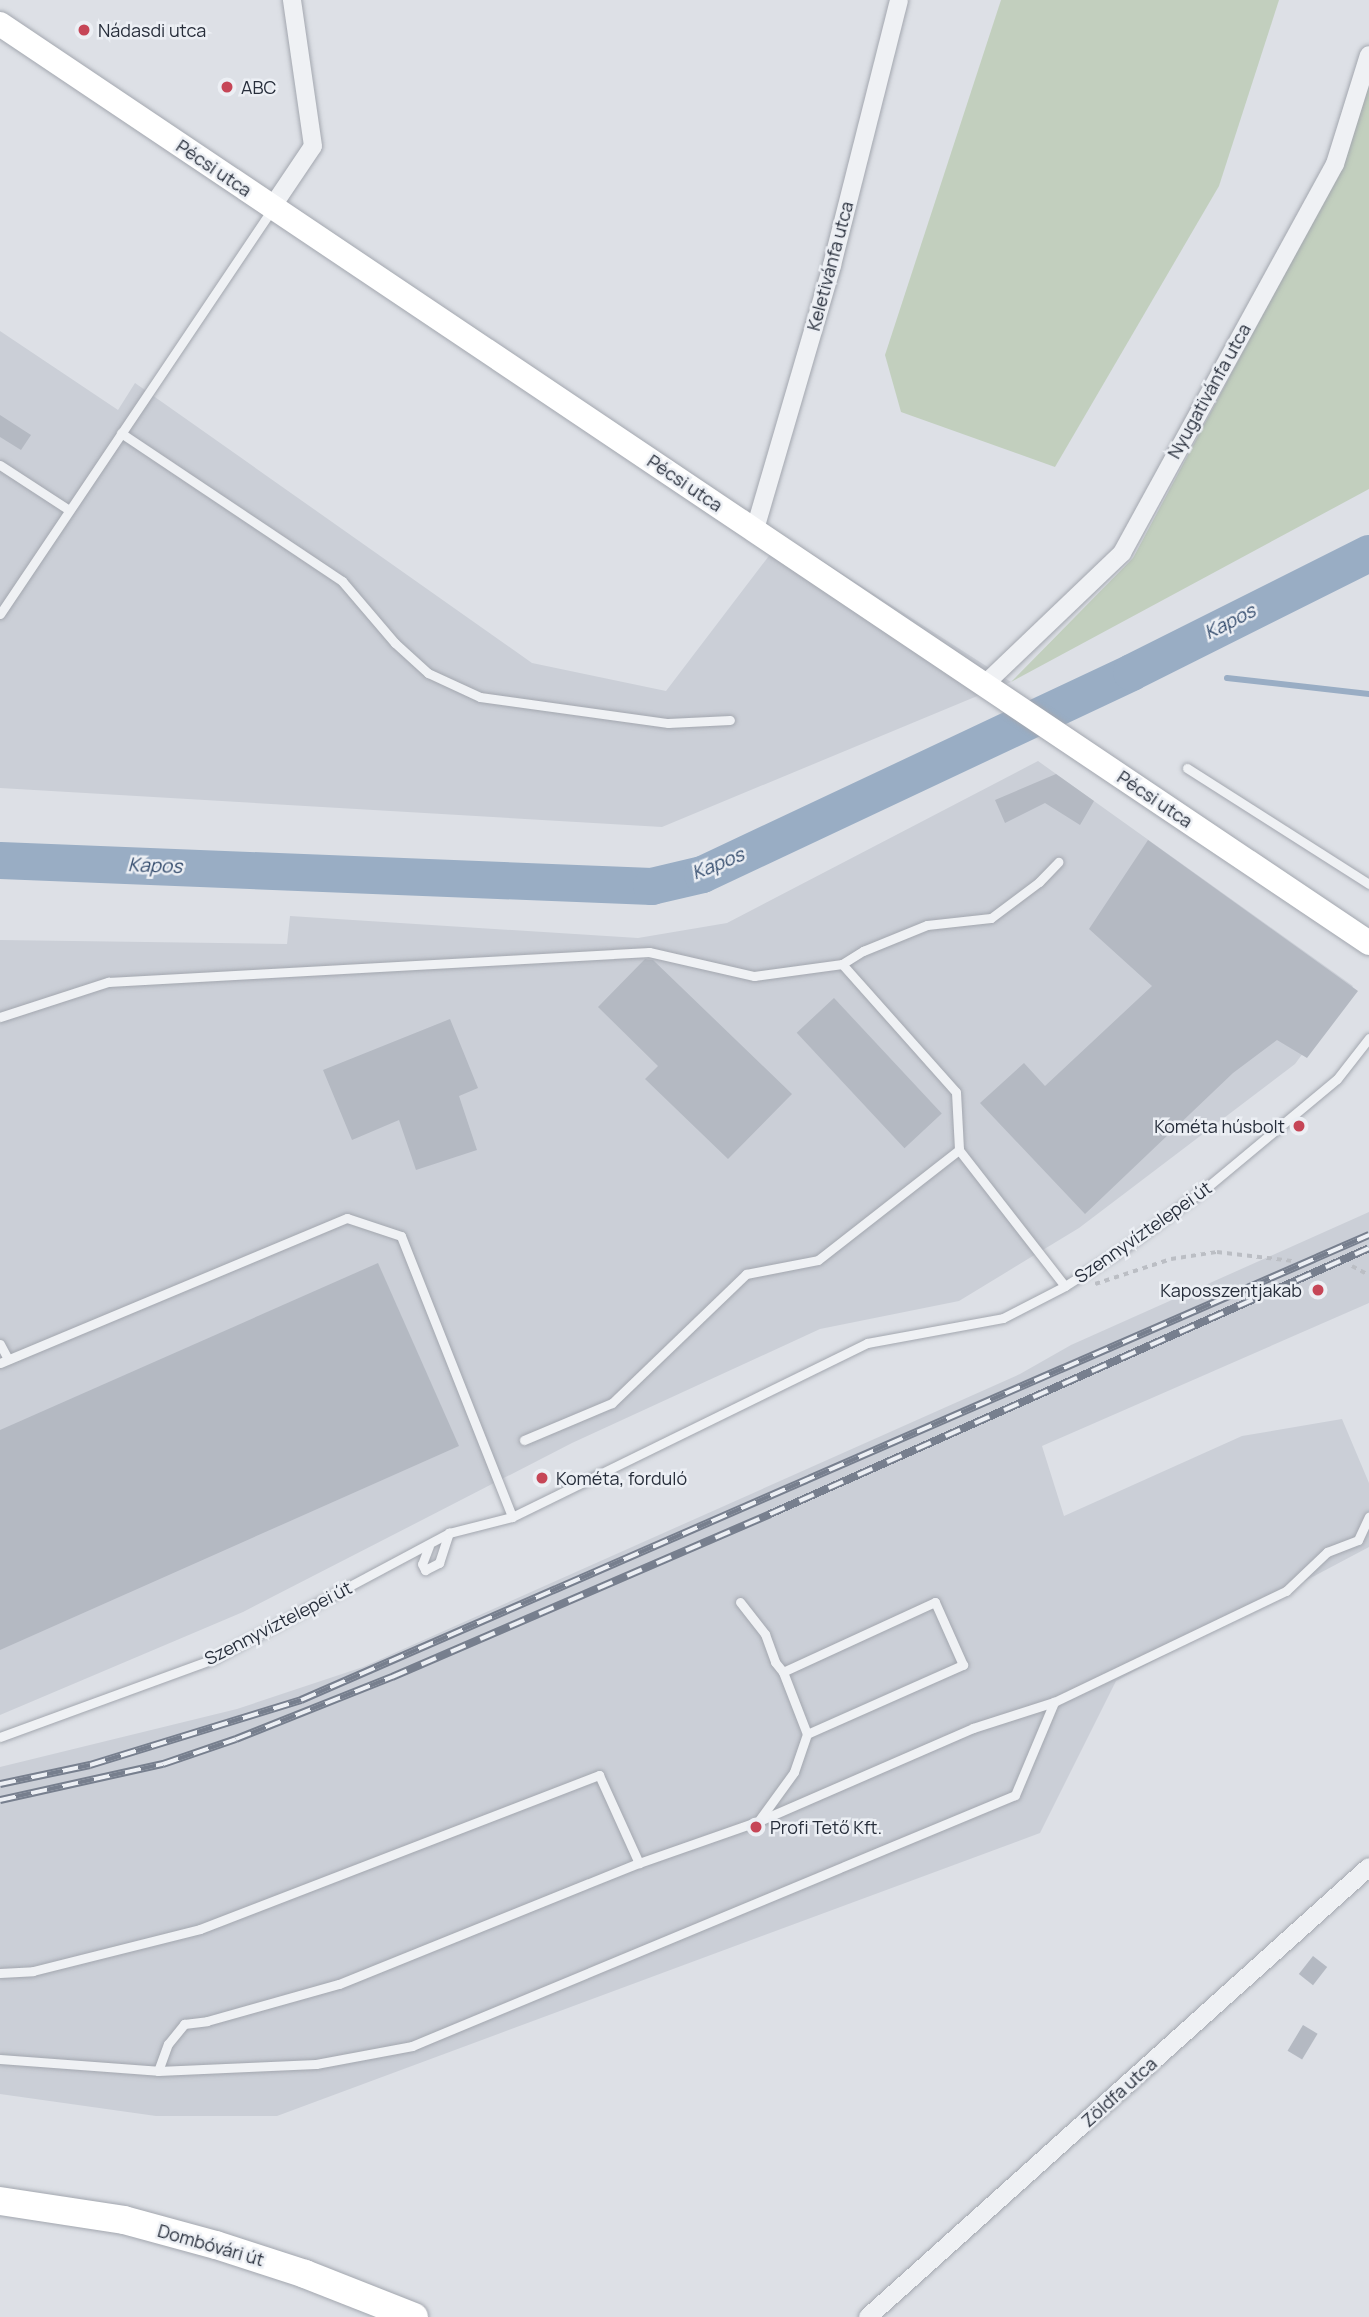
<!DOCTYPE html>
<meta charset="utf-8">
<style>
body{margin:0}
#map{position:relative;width:1369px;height:2317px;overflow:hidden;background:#dde0e6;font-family:Manrope,sans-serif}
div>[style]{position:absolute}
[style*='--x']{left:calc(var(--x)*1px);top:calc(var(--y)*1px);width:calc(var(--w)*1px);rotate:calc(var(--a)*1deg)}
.built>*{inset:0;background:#cbcfd7}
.green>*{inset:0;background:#c2cfbe}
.stream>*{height:6px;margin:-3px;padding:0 3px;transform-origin:3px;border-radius:3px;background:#99adc4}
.river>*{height:37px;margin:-18.5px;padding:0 18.5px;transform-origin:18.5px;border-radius:18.5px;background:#99adc4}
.building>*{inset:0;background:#b4b9c2;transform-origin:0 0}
.path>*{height:3.5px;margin-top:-1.75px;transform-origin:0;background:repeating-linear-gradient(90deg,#bbbec4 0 5px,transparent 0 10px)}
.roads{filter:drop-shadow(0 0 2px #a3a7af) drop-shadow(0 0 2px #a3a7af)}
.lane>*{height:9px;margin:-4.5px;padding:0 4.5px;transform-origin:4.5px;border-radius:4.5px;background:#eff1f4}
.street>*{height:18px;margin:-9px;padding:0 9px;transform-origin:9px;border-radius:9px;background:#eff1f4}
.secondary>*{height:24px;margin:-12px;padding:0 12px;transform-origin:12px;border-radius:12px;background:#fff}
.primary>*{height:28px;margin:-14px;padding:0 14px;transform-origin:14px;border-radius:14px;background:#fff}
.rail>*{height:8px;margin-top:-4px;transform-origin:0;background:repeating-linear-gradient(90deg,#eceff4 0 16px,#777f8e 0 32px);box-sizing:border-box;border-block:2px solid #777f8e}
.dots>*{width:19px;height:19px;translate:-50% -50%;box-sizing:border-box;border:4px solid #eceff4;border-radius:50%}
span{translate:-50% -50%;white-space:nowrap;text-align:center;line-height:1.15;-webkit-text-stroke:5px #eceff4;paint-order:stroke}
.poi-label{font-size:18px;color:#272e3b}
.left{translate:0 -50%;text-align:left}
.right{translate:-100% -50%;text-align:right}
.street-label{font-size:18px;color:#272e3b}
.water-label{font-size:19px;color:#344c6d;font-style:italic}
</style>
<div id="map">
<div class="built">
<i style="clip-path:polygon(0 331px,118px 410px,135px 383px,532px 663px,666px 691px,784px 536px,1011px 682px,662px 827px,0 788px)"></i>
<i style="clip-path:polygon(1038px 761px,1353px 986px,1295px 1064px,1079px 1228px,959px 1301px,820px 1329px,572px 1443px,243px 1612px,0 1715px,0 940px,287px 944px,290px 916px,638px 938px,727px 923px)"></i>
<i style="clip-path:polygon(1369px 1212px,1369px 1303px,1042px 1446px,1064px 1516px,1242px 1436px,1342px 1419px,1369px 1483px,1369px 1547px,1116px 1681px,1040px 1833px,277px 2116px,156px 2116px,0 2094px,0 1767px,237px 1709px,363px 1667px,1020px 1374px,1071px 1345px)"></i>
</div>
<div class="green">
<i style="clip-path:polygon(1001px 0,1279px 0,1219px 186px,1055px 467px,901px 412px,885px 355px)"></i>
<i style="clip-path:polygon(1369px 52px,1369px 489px,1011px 682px,1133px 558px,1315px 217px)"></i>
</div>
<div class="stream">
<i style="--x:1227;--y:678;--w:143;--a:6.4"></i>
</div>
<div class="river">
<i style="--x:0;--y:860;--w:652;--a:2.29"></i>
<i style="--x:651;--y:886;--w:52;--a:-13.2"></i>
<i style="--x:702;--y:874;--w:474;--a:-25.2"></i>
<i style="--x:1131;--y:672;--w:266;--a:-26.6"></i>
</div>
<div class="building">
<i style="clip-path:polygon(0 415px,31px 435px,21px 450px,0 437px)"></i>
<i style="clip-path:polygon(1056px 774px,1094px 801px,1080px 825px,1045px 803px,1005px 823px,995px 800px)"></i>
<i style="clip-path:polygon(1148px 840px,1358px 991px,1307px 1058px,1277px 1040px,1233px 1073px,1085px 1214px,980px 1103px,1024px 1063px,1045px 1086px,1152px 986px,1089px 929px)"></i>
<i style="clip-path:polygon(645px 959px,653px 960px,792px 1094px,728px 1159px,645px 1079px,658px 1066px,598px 1007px)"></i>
<i style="left:834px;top:998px;width:158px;height:51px;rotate:47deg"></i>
<i style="clip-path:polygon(450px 1019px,478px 1088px,459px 1096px,477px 1150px,416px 1170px,399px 1120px,352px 1140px,323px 1070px)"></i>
<i style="clip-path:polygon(378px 1263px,459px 1446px,0 1650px,0 1430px)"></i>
<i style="left:1313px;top:1956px;width:18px;height:23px;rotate:38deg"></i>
<i style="left:1303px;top:2025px;width:17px;height:30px;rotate:31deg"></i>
</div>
<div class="path">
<i style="--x:1352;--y:1266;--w:19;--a:28"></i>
<i style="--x:1095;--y:1284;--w:80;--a:-18.2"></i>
<i style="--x:1171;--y:1259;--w:47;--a:-8.7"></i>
<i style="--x:1217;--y:1252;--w:77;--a:6.8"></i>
</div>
<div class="roads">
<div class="lane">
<i style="--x:121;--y:433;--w:266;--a:33.8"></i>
<i style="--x:342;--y:581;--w:82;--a:49.5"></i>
<i style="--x:395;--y:643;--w:45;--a:42.3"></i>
<i style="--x:428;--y:673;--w:57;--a:24.8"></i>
<i style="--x:480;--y:697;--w:190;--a:7.9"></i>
<i style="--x:668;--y:723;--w:62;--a:-2.8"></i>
<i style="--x:0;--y:465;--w:82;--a:33.1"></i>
<i style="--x:0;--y:614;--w:488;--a:-56.1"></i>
<i style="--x:1187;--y:768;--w:216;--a:32.5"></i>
<i style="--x:842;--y:964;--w:25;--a:-32"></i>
<i style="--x:863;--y:951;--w:69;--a:-22.1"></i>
<i style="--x:927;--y:925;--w:64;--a:-6.2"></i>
<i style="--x:991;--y:918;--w:60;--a:-36.9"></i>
<i style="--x:1039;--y:882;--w:28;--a:-46"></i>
<i style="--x:0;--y:1017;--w:114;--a:-18"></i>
<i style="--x:108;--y:982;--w:542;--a:-3.17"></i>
<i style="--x:649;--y:952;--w:108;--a:12.9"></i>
<i style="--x:754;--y:976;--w:89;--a:-7.8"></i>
<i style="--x:842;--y:964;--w:171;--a:48.3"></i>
<i style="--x:956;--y:1092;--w:58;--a:87"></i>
<i style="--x:0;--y:1344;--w:17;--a:62"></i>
<i style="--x:0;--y:1363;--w:376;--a:-22.7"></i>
<i style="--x:347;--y:1218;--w:57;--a:18.4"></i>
<i style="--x:401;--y:1236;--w:302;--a:68.4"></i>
<i style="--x:524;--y:1440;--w:95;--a:-22.8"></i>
<i style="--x:612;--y:1403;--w:186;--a:-43.9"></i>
<i style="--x:746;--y:1274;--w:73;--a:-11"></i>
<i style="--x:818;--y:1260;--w:179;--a:-38"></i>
<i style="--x:959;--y:1150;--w:172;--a:52.1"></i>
<i style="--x:429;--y:1546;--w:19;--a:111"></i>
<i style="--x:422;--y:1564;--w:7;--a:63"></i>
<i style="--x:425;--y:1570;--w:16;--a:-27"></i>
<i style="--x:439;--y:1563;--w:32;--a:-72"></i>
<i style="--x:740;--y:1602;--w:41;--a:52"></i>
<i style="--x:765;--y:1634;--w:30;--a:70"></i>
<i style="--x:775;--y:1662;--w:13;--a:51"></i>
<i style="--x:0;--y:1737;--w:227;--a:-20.1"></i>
<i style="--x:213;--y:1659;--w:268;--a:-28.1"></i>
<i style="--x:449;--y:1533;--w:65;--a:-14.3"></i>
<i style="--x:512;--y:1517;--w:395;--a:-26.1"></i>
<i style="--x:867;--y:1343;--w:138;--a:-10.4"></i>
<i style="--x:1003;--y:1318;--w:70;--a:-27.3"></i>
<i style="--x:1065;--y:1286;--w:72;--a:-32.6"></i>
<i style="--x:1126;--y:1247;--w:99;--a:-36.4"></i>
<i style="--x:1206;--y:1188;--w:170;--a:-39.8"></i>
<i style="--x:1337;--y:1079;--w:52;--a:-52"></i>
<i style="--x:760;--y:1819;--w:58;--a:-54.1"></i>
<i style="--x:794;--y:1772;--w:40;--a:-71.1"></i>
<i style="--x:807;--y:1734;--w:171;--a:-23.9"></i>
<i style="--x:963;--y:1665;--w:69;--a:-114"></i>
<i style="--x:935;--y:1602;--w:167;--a:155.3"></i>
<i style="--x:783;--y:1672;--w:66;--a:68.8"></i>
<i style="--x:0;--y:1973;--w:33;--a:-3"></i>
<i style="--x:33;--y:1971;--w:172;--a:-14.1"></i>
<i style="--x:200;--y:1929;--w:428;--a:-21.1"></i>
<i style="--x:599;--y:1775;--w:97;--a:65.6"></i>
<i style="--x:0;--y:2059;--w:158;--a:4.3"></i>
<i style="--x:158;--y:2071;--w:158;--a:-2.5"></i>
<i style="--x:316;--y:2064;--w:98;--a:-10.6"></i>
<i style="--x:412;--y:2046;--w:653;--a:-22.6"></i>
<i style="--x:1015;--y:1795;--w:101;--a:-67.2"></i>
<i style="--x:1054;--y:1702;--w:257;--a:-25.6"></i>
<i style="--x:1286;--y:1591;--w:57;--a:-43.6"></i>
<i style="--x:1327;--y:1552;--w:33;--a:-21"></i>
<i style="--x:1358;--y:1540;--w:26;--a:-65"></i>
<i style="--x:158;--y:2071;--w:29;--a:-70"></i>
<i style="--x:168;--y:2044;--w:26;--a:-51"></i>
<i style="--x:184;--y:2024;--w:23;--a:-7"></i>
<i style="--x:207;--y:2021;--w:137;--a:-15.7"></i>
<i style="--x:339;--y:1984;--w:323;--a:-22"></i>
<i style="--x:639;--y:1863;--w:127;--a:-19.3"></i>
<i style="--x:759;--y:1821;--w:233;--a:-23.5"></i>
<i style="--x:973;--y:1728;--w:85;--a:-17.8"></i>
</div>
<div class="street">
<i style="--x:272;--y:207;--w:73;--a:-56.1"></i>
<i style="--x:313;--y:146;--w:148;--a:-98.2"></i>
<i style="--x:755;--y:529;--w:275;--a:-73.7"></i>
<i style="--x:832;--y:265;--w:273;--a:-75.8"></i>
<i style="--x:985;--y:684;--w:190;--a:-43.7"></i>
<i style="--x:1122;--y:553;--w:443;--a:-61.3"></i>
<i style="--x:1335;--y:164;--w:114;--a:-72.7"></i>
<i style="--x:868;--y:2317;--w:673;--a:-41.93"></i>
</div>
<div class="secondary">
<i style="--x:0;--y:24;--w:1649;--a:33.87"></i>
</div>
<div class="primary">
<i style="--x:0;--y:2201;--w:125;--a:8.7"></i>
<i style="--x:124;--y:2220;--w:95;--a:15.2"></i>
<i style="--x:216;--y:2245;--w:94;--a:18"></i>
<i style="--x:305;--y:2274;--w:117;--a:21.5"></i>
</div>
</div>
<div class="rail">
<i style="--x:0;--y:1784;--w:92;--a:-11.9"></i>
<i style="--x:90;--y:1765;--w:221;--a:-17.1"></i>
<i style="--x:301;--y:1700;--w:1165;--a:-23.53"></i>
<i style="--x:0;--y:1800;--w:167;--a:-12.5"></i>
<i style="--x:163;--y:1764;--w:77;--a:-18.9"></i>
<i style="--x:236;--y:1739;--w:168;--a:-21.7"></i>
<i style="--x:392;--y:1677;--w:412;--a:-23.3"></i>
<i style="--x:770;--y:1514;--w:655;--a:-23.94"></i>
</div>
<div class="dots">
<i style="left:84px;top:30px;background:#c64657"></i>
<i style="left:227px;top:87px;background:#c64657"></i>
<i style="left:1299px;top:1126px;background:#c64657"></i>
<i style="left:1318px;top:1290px;background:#c64657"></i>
<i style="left:542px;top:1478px;background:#c64657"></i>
<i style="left:756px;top:1827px;background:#c64657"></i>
</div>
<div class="poi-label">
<span class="left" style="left:98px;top:30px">Nádasdi utca</span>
<span class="left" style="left:241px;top:87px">ABC</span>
<span class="right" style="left:1285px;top:1126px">Kométa húsbolt</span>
<span class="right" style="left:1302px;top:1290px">Kaposszentjakab</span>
<span class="left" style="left:556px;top:1478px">Kométa, forduló</span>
<span class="left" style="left:770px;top:1827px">Profi Tető Kft.</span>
</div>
<div class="street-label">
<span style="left:214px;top:168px;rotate:34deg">Pécsi utca</span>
<span style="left:830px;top:266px;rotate:-75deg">Keletivánfa utca</span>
<span style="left:1209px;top:391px;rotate:-61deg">Nyugativánfa utca</span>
<span style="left:685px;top:483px;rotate:34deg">Pécsi utca</span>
<span style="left:1155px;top:799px;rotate:34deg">Pécsi utca</span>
<span style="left:1143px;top:1232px;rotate:-35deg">Szennyvíztelepei út</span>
<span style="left:278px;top:1623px;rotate:-27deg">Szennyvíztelepei út</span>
<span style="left:1119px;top:2092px;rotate:-42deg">Zöldfa utca</span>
<span style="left:211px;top:2245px;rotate:16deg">Dombóvári út</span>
</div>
<div class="water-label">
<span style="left:1230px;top:622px;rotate:-27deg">Kapos</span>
<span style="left:718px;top:864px;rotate:-22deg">Kapos</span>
<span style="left:155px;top:866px;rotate:2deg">Kapos</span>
</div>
</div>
